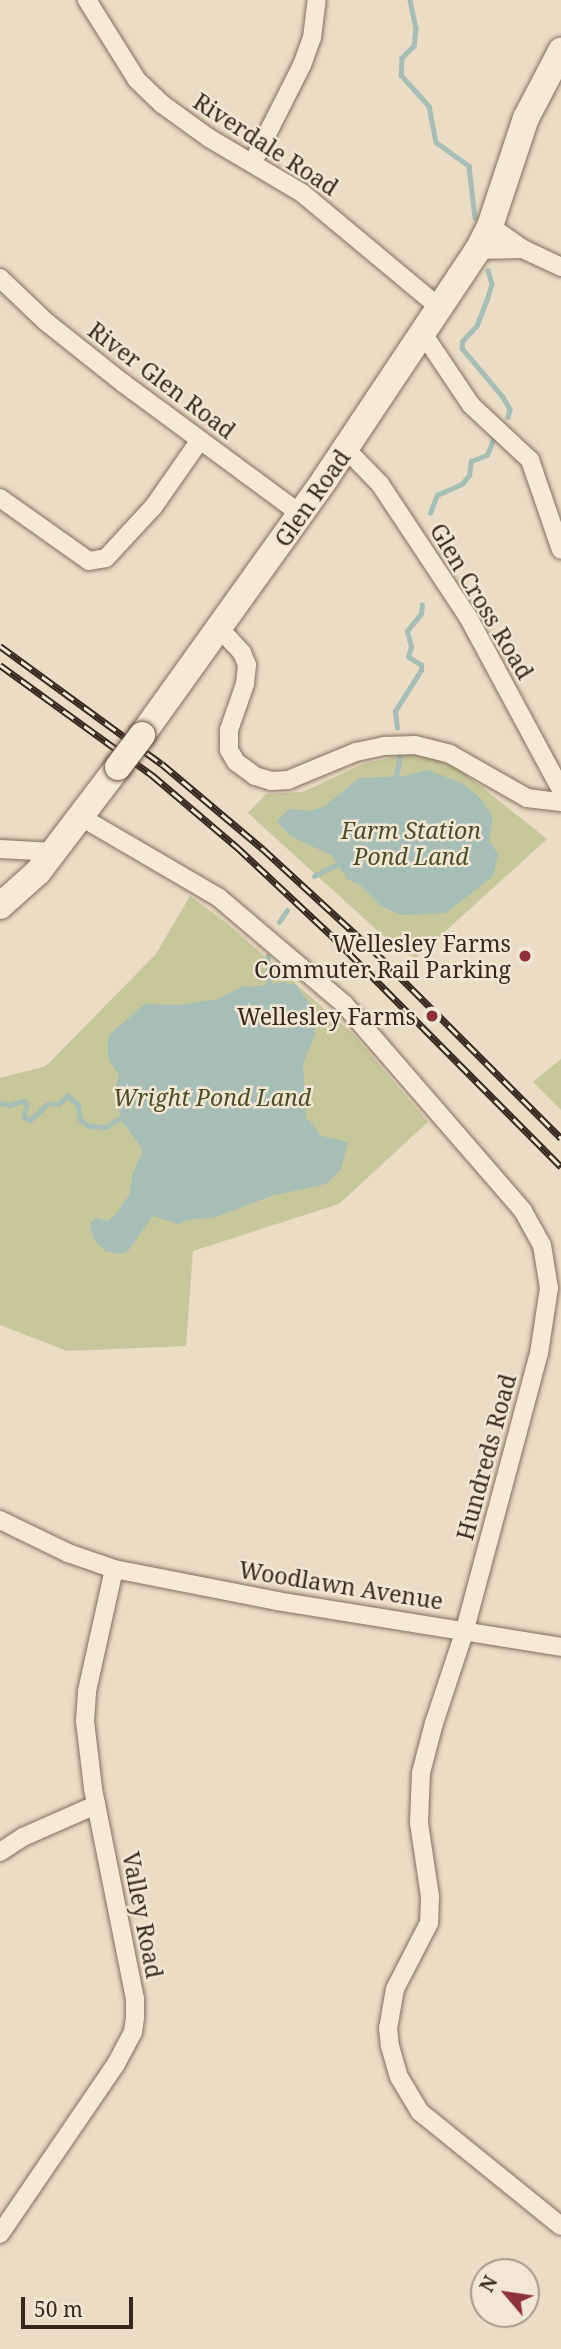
<!DOCTYPE html>
<style>
body{margin:0}
#map{position:relative;width:561px;height:2349px;overflow:hidden;background:#eadcc5;font-family:"Noto Serif",serif}
div>[style]{position:absolute}
[style*='--x']{left:calc(var(--x)*1px);top:calc(var(--y)*1px);width:calc(var(--w)*1px);rotate:calc(var(--a)*1deg)}
.green>*{inset:0;background:#c6c79a}
.water>*{inset:0;background:#a6beb5}
.stream>*{height:4.5px;margin:-2.25px;padding:0 2.25px;transform-origin:2.25px;border-radius:2.25px;background:#a6beb5}
.roads{filter:drop-shadow(0 0 2px #836e5d) drop-shadow(0 0 2px #836e5d)}
.street>*{height:18px;margin:-9px;padding:0 9px;transform-origin:9px;border-radius:9px;background:#f6ead7}
.secondary>*{height:26px;margin:-13px;padding:0 13px;transform-origin:13px;border-radius:13px;background:#f6ead7}
.rail>*{height:7px;margin-top:-3.5px;transform-origin:0;background:repeating-linear-gradient(90deg,#f2e7d4 0 13px,#35281f 0 26px);box-sizing:border-box;border-block:2px solid #35281f}
.bridges{filter:drop-shadow(0 0 2px #654f40) drop-shadow(0 0 2px #654f40)}
.secondary-bridge>*{height:26px;margin:-13px;padding:0 13px;transform-origin:13px;border-radius:13px;background:#f6ead7}
.dots>*{width:19px;height:19px;translate:-50% -50%;box-sizing:border-box;border:4px solid #f2e7d4;border-radius:50%}
span{translate:-50% -50%;white-space:nowrap;text-align:center;line-height:1.15;-webkit-text-stroke:5px #f2e7d4;paint-order:stroke}
.street-label{font-size:23px;color:#35281f}
.park-label{font-size:23px;color:#494f28;font-style:italic}
.poi-label{font-size:23px;color:#35281f}
.right{translate:-100% -50%;text-align:right}
.north{position:absolute;left:470px;top:2258px;width:70px;height:70px;box-sizing:border-box;background:#f2e7d4;border:2px solid #a69b8c;border-radius:50%;rotate:299deg;font-size:19px;font-weight:700;line-height:28px;text-align:center;color:#35281f}
.north::after{content:'';display:block;margin:auto;width:24px;height:32px;background:#8d323b;clip-path:polygon(50% 0,100% 100%,50% 72%,0 100%)}
.scale{position:absolute;left:21px;top:2297px;width:112px;height:32px;box-sizing:border-box;border:4px solid #35281f;border-top:0;padding-left:9px;font-size:21px;line-height:24px;white-space:nowrap;color:#35281f;-webkit-text-stroke:5px #f2e7d4;paint-order:stroke}
</style>
<div id="map">
<div class="green">
<i style="clip-path:polygon(407px 754px,433px 758px,459px 769px,547px 839px,416px 958px,401px 952px,248px 813px,266px 794px,303px 792px,363px 764px)"></i>
<i style="clip-path:polygon(190px 896px,228px 924px,353px 1034px,428px 1122px,339px 1204px,193px 1251px,186px 1346px,67px 1351px,0 1325px,0 1078px,46px 1066px,156px 954px)"></i>
<i style="clip-path:polygon(561px 1059px,561px 1110px,533px 1082px)"></i>
</div>
<div class="water">
<i style="clip-path:polygon(428px 770px,464px 784px,482px 800px,493px 818px,489px 841px,498px 854px,493px 876px,446px 913px,401px 915px,381px 906px,360px 885px,347px 879px,331px 855px,290px 836px,277px 821px,289px 809px,311px 811px,325px 806px,359px 778px,404px 776px)"></i>
<i style="clip-path:polygon(282px 982px,296px 985px,314px 1010px,315px 1035px,303px 1063px,306px 1118px,322px 1136px,348px 1142px,341px 1169px,326px 1184px,271px 1196px,216px 1217px,187px 1220px,178px 1224px,153px 1216px,128px 1251px,121px 1254px,105px 1251px,93px 1238px,90px 1223px,96px 1218px,108px 1221px,115px 1215px,130px 1194px,132px 1175px,142px 1153px,140px 1145px,123px 1123px,114px 1095px,119px 1074px,109px 1061px,107px 1046px,109px 1035px,145px 1004px,179px 1005px,218px 999px,243px 986px,255px 987px)"></i>
</div>
<div class="stream">
<i style="--x:410;--y:0;--w:29;--a:78"></i>
<i style="--x:416;--y:28;--w:18;--a:96"></i>
<i style="--x:414;--y:46;--w:17;--a:135"></i>
<i style="--x:402;--y:58;--w:17;--a:93"></i>
<i style="--x:401;--y:75;--w:42;--a:47.9"></i>
<i style="--x:429;--y:106;--w:37;--a:79"></i>
<i style="--x:436;--y:142;--w:41;--a:36"></i>
<i style="--x:469;--y:166;--w:52;--a:83.4"></i>
<i style="--x:488;--y:270;--w:15;--a:74"></i>
<i style="--x:492;--y:284;--w:17;--a:107"></i>
<i style="--x:487;--y:300;--w:28;--a:111"></i>
<i style="--x:477;--y:326;--w:21;--a:133"></i>
<i style="--x:463;--y:341;--w:7;--a:98"></i>
<i style="--x:462;--y:348;--w:64;--a:50.1"></i>
<i style="--x:503;--y:397;--w:14;--a:60"></i>
<i style="--x:510;--y:409;--w:8;--a:104"></i>
<i style="--x:430;--y:513;--w:19;--a:-69"></i>
<i style="--x:437;--y:495;--w:27;--a:-24"></i>
<i style="--x:462;--y:484;--w:11;--a:-52"></i>
<i style="--x:469;--y:475;--w:14;--a:-82"></i>
<i style="--x:471;--y:461;--w:17;--a:-21"></i>
<i style="--x:487;--y:455;--w:16;--a:-68"></i>
<i style="--x:397;--y:728;--w:17;--a:-97"></i>
<i style="--x:395;--y:711;--w:49;--a:-57.6"></i>
<i style="--x:421;--y:670;--w:5;--a:-90"></i>
<i style="--x:421;--y:665;--w:15;--a:-148"></i>
<i style="--x:408;--y:657;--w:10;--a:-73"></i>
<i style="--x:411;--y:647;--w:16;--a:-104"></i>
<i style="--x:407;--y:631;--w:22;--a:-51"></i>
<i style="--x:421;--y:614;--w:9;--a:-84"></i>
<i style="--x:396;--y:776;--w:21;--a:-79"></i>
<i style="--x:314;--y:876;--w:28;--a:-27"></i>
<i style="--x:279;--y:922;--w:14;--a:-56"></i>
<i style="--x:268;--y:956;--w:28;--a:88"></i>
<i style="--x:0;--y:1103;--w:9;--a:13"></i>
<i style="--x:9;--y:1105;--w:16;--a:-15"></i>
<i style="--x:24;--y:1101;--w:4;--a:45"></i>
<i style="--x:27;--y:1104;--w:13;--a:103"></i>
<i style="--x:24;--y:1117;--w:7;--a:27"></i>
<i style="--x:30;--y:1120;--w:24;--a:-42"></i>
<i style="--x:48;--y:1104;--w:10;--a:0"></i>
<i style="--x:58;--y:1104;--w:13;--a:-39"></i>
<i style="--x:68;--y:1096;--w:13;--a:39"></i>
<i style="--x:78;--y:1104;--w:15;--a:82"></i>
<i style="--x:80;--y:1119;--w:11;--a:38"></i>
<i style="--x:89;--y:1126;--w:17;--a:3"></i>
<i style="--x:106;--y:1127;--w:19;--a:-32"></i>
</div>
<div class="roads">
<div class="street">
<i style="--x:87;--y:0;--w:94;--a:58"></i>
<i style="--x:137;--y:80;--w:35;--a:44"></i>
<i style="--x:162;--y:104;--w:58;--a:35.9"></i>
<i style="--x:209;--y:138;--w:108;--a:30.6"></i>
<i style="--x:302;--y:193;--w:181;--a:39.8"></i>
<i style="--x:253;--y:162;--w:109;--a:-63.2"></i>
<i style="--x:302;--y:65;--w:29;--a:-70"></i>
<i style="--x:312;--y:38;--w:38;--a:-83"></i>
<i style="--x:490;--y:226;--w:40;--a:34.9"></i>
<i style="--x:523;--y:249;--w:42;--a:25.3"></i>
<i style="--x:478;--y:250;--w:45;--a:-1.3"></i>
<i style="--x:0;--y:278;--w:62;--a:43.7"></i>
<i style="--x:45;--y:321;--w:100;--a:38.5"></i>
<i style="--x:123;--y:383;--w:221;--a:36.4"></i>
<i style="--x:424;--y:335;--w:84;--a:56.1"></i>
<i style="--x:471;--y:405;--w:81;--a:43"></i>
<i style="--x:530;--y:460;--w:95;--a:71"></i>
<i style="--x:346;--y:449;--w:49;--a:45.8"></i>
<i style="--x:380;--y:484;--w:159;--a:56.5"></i>
<i style="--x:468;--y:617;--w:196;--a:61.7"></i>
<i style="--x:0;--y:498;--w:109;--a:35.3"></i>
<i style="--x:89;--y:561;--w:17;--a:-10"></i>
<i style="--x:106;--y:558;--w:71;--a:-47.3"></i>
<i style="--x:154;--y:506;--w:80;--a:-55.1"></i>
<i style="--x:220;--y:629;--w:33;--a:47"></i>
<i style="--x:242;--y:653;--w:13;--a:67"></i>
<i style="--x:247;--y:665;--w:19;--a:96"></i>
<i style="--x:245;--y:684;--w:49;--a:109.2"></i>
<i style="--x:229;--y:730;--w:20;--a:90"></i>
<i style="--x:229;--y:750;--w:14;--a:60"></i>
<i style="--x:236;--y:762;--w:24;--a:36"></i>
<i style="--x:255;--y:776;--w:17;--a:17"></i>
<i style="--x:271;--y:781;--w:17;--a:-3"></i>
<i style="--x:288;--y:780;--w:74;--a:-22.4"></i>
<i style="--x:356;--y:752;--w:30;--a:-12"></i>
<i style="--x:385;--y:746;--w:30;--a:-2"></i>
<i style="--x:415;--y:745;--w:36;--a:14"></i>
<i style="--x:450;--y:754;--w:89;--a:29.7"></i>
<i style="--x:527;--y:798;--w:34;--a:7"></i>
<i style="--x:81;--y:817;--w:159;--a:30.3"></i>
<i style="--x:218;--y:897;--w:165;--a:40.3"></i>
<i style="--x:344;--y:1004;--w:274;--a:49.1"></i>
<i style="--x:523;--y:1211;--w:39;--a:61"></i>
<i style="--x:542;--y:1245;--w:44;--a:80.8"></i>
<i style="--x:549;--y:1288;--w:66;--a:98.7"></i>
<i style="--x:539;--y:1353;--w:287;--a:105"></i>
<i style="--x:465;--y:1630;--w:98;--a:108.4"></i>
<i style="--x:434;--y:1723;--w:52;--a:104.6"></i>
<i style="--x:421;--y:1773;--w:50;--a:92.3"></i>
<i style="--x:419;--y:1823;--w:75;--a:81.5"></i>
<i style="--x:430;--y:1897;--w:26;--a:92"></i>
<i style="--x:429;--y:1923;--w:74;--a:117.3"></i>
<i style="--x:395;--y:1989;--w:40;--a:100"></i>
<i style="--x:388;--y:2028;--w:18;--a:84"></i>
<i style="--x:390;--y:2046;--w:32;--a:74"></i>
<i style="--x:399;--y:2077;--w:41;--a:59"></i>
<i style="--x:420;--y:2112;--w:181;--a:39"></i>
<i style="--x:0;--y:849;--w:54;--a:3.2"></i>
<i style="--x:0;--y:1520;--w:76;--a:25.9"></i>
<i style="--x:68;--y:1553;--w:49;--a:19.2"></i>
<i style="--x:114;--y:1569;--w:166;--a:11.1"></i>
<i style="--x:277;--y:1601;--w:288;--a:9.2"></i>
<i style="--x:0;--y:1852;--w:27;--a:-33"></i>
<i style="--x:23;--y:1837;--w:80;--a:-23.7"></i>
<i style="--x:0;--y:2234;--w:206;--a:-55.7"></i>
<i style="--x:116;--y:2064;--w:36;--a:-62"></i>
<i style="--x:133;--y:2032;--w:15;--a:-82"></i>
<i style="--x:135;--y:2017;--w:18;--a:-90"></i>
<i style="--x:135;--y:1999;--w:215;--a:-101.3"></i>
<i style="--x:93;--y:1788;--w:67;--a:-96.8"></i>
<i style="--x:85;--y:1721;--w:30;--a:-86"></i>
<i style="--x:87;--y:1691;--w:125;--a:-77.5"></i>
</div>
<div class="secondary">
<i style="--x:142;--y:735;--w:315;--a:-54.4"></i>
<i style="--x:325;--y:479;--w:275;--a:-56.3"></i>
<i style="--x:478;--y:250;--w:27;--a:-63"></i>
<i style="--x:490;--y:226;--w:114;--a:-71.6"></i>
<i style="--x:526;--y:118;--w:76;--a:-62.4"></i>
<i style="--x:0;--y:906;--w:51;--a:-41.8"></i>
<i style="--x:38;--y:872;--w:132;--a:-52.7"></i>
</div>
</div>
<div class="rail">
<i style="--x:0;--y:646;--w:200;--a:36.1"></i>
<i style="--x:162;--y:764;--w:132;--a:40.1"></i>
<i style="--x:263;--y:849;--w:152;--a:42.6"></i>
<i style="--x:375;--y:952;--w:263;--a:45"></i>
<i style="--x:0;--y:665;--w:188;--a:35.9"></i>
<i style="--x:152;--y:775;--w:113;--a:40.3"></i>
<i style="--x:238;--y:848;--w:126;--a:43.1"></i>
<i style="--x:330;--y:934;--w:328;--a:45.2"></i>
</div>
<div class="bridges">
<div class="secondary-bridge">
<i style="--x:118;--y:767;--w:40;--a:-53"></i>
</div>
</div>
<div class="dots">
<i style="left:525px;top:956px;background:#8d323b"></i>
<i style="left:432px;top:1016px;background:#8d323b"></i>
</div>
<div class="street-label">
<span style="left:266px;top:144px;rotate:33deg">Riverdale Road</span>
<span style="left:162px;top:380px;rotate:37deg">River Glen Road</span>
<span style="left:312px;top:498px;rotate:-55deg">Glen Road</span>
<span style="left:482px;top:601px;rotate:59deg">Glen Cross Road</span>
<span style="left:486px;top:1457px;rotate:-75deg">Hundreds Road</span>
<span style="left:341px;top:1585px;rotate:9deg">Woodlawn Avenue</span>
<span style="left:143px;top:1915px;rotate:79deg">Valley Road</span>
</div>
<div class="park-label">
<span style="left:411px;top:843px">Farm Station<br>Pond Land</span>
<span style="left:212px;top:1097px">Wright Pond Land</span>
</div>
<div class="poi-label">
<span class="right" style="left:511px;top:956px">Wellesley Farms<br>Commuter Rail Parking</span>
<span class="right" style="left:416px;top:1016px">Wellesley Farms</span>
</div>
<div class="north">N</div>
<div class="scale">50 m</div>
</div>
